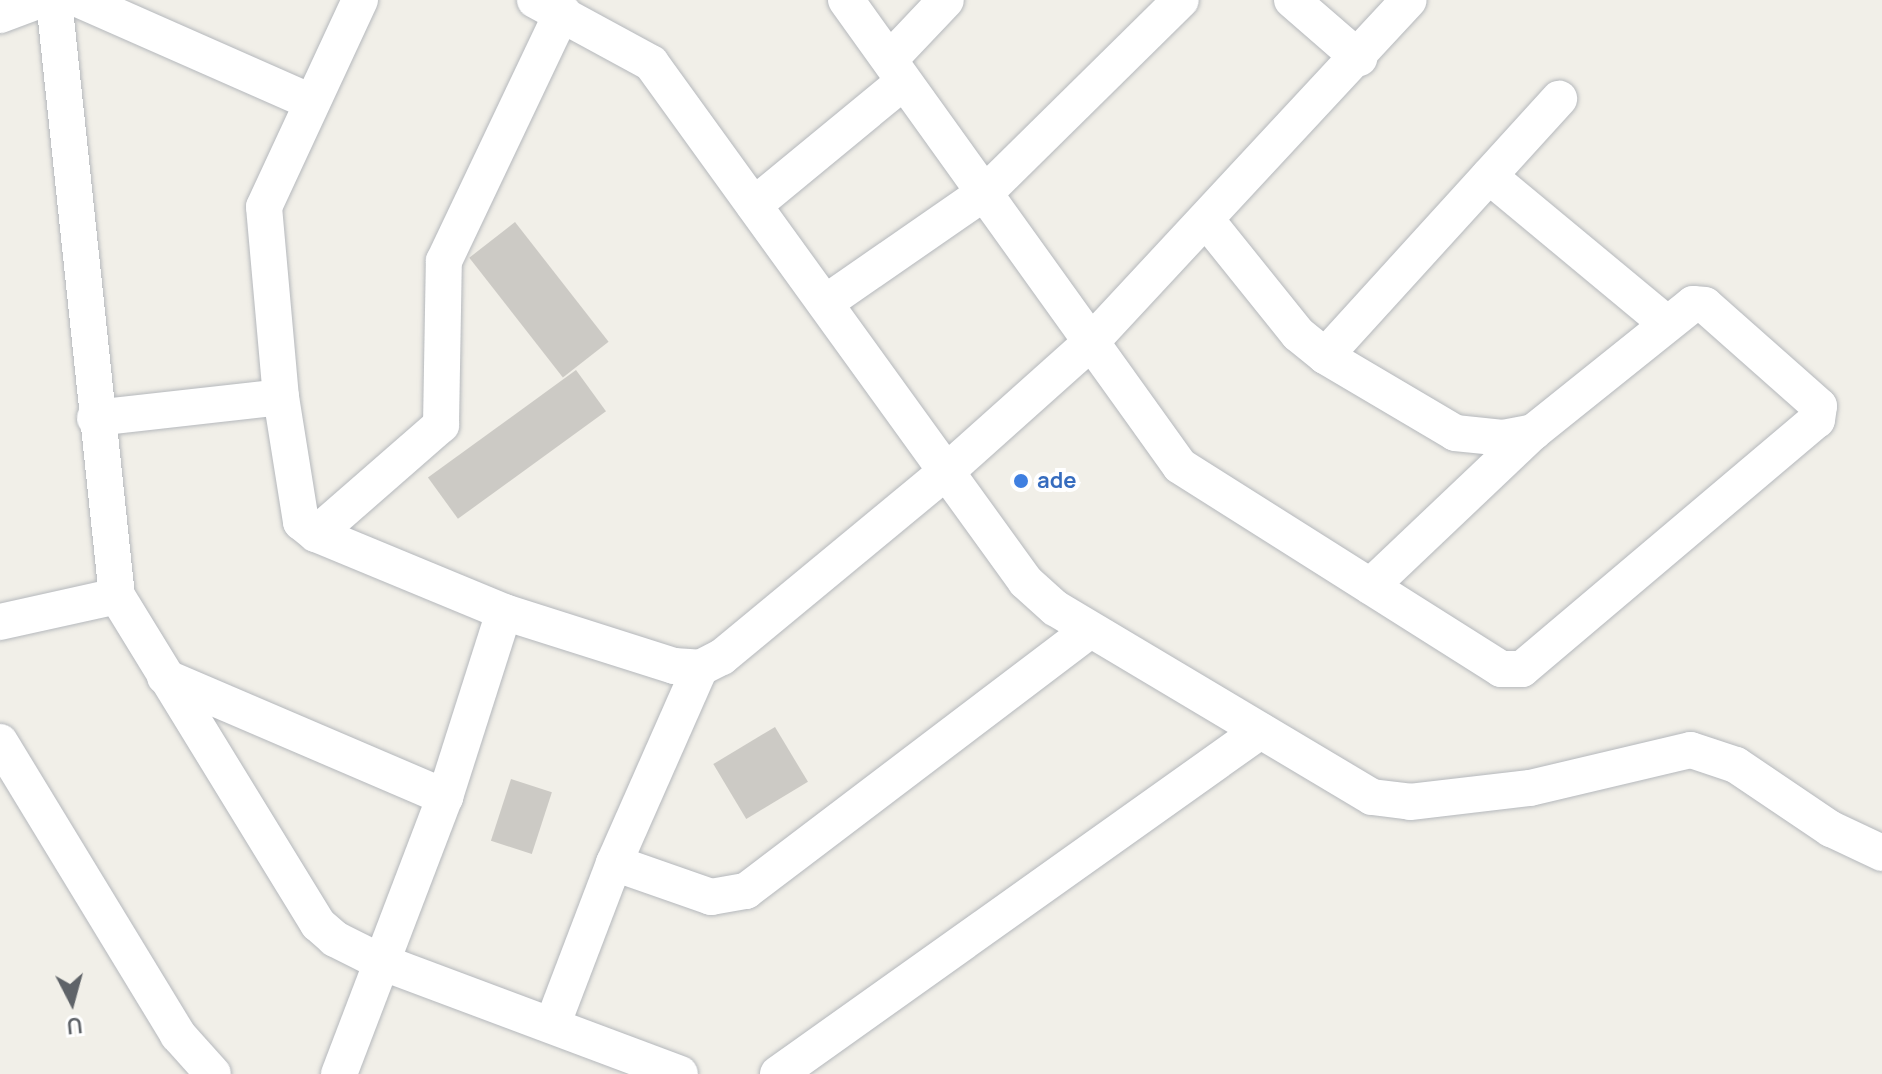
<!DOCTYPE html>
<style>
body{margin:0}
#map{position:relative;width:1882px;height:1074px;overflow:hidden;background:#f1efe8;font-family:Manrope,sans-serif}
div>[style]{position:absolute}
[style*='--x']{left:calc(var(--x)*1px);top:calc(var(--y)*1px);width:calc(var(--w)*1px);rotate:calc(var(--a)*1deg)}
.building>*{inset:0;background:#cccac5;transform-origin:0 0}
.roads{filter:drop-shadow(0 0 2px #b5b8bc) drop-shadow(0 0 2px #b5b8bc)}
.street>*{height:36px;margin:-18px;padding:0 18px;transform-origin:18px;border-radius:18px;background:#fff}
.dots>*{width:22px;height:22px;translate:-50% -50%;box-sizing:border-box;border:4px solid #fff;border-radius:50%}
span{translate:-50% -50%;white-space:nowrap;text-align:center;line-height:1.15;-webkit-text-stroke:8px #fff;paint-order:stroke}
.shop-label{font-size:22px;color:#366cbe;font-weight:700}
.left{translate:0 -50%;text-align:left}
.north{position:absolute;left:32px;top:962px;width:80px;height:80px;-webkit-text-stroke:6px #fff;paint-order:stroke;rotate:174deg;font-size:22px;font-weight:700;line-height:32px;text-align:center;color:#5f6368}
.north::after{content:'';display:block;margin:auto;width:28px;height:36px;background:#5f6368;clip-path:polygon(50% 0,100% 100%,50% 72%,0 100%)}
</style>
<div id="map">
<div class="building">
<i style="left:515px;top:222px;width:152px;height:58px;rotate:52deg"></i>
<i style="left:576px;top:370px;width:51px;height:183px;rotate:54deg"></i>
<i style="left:775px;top:727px;width:64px;height:72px;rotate:59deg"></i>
<i style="left:511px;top:779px;width:43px;height:65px;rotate:18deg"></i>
</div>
<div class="roads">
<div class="street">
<i style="--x:54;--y:0;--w:599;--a:83.97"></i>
<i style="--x:117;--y:596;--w:385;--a:58.5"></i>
<i style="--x:318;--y:924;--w:23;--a:41"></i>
<i style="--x:335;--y:939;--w:51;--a:26.6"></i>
<i style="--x:381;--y:962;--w:319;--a:20.5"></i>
<i style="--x:80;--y:0;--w:253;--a:23.8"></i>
<i style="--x:360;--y:0;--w:228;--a:114.9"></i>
<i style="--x:264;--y:207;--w:191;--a:84.9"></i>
<i style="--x:281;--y:397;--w:127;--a:80.9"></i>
<i style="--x:301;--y:522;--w:19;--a:39"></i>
<i style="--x:316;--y:534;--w:204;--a:22.5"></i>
<i style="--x:504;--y:612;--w:178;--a:17.6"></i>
<i style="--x:674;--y:666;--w:26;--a:4"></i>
<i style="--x:700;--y:668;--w:25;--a:-27"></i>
<i style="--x:722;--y:657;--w:292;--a:-39.6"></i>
<i style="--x:947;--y:471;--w:192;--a:-41.8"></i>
<i style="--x:1090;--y:343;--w:468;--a:-47.1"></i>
<i style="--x:535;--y:0;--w:132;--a:28.5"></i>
<i style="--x:651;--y:63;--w:640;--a:54.15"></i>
<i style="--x:1026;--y:582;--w:39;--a:42"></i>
<i style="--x:1055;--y:608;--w:369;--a:30.8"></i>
<i style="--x:1372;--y:797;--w:38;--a:7"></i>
<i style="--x:1410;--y:802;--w:121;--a:-6.7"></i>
<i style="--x:1530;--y:788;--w:165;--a:-13.3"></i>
<i style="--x:1691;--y:750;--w:47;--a:18.4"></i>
<i style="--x:1736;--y:765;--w:115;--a:34"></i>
<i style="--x:1831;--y:829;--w:56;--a:25.2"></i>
<i style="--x:846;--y:0;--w:573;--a:54.37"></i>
<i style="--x:1180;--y:466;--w:380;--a:32.3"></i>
<i style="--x:1501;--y:669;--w:21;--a:0"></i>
<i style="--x:1522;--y:669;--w:386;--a:-40.2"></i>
<i style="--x:1817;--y:420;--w:14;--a:-82"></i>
<i style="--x:1819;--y:406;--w:152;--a:-138.5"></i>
<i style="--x:1705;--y:305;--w:12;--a:-175"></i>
<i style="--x:1693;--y:304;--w:205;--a:141.3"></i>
<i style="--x:1533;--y:432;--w:224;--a:136.5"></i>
<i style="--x:1292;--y:0;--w:89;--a:40.9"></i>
<i style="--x:0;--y:15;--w:43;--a:-20.6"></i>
<i style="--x:890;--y:59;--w:81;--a:-46.5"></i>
<i style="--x:1489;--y:176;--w:230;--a:39.7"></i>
<i style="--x:754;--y:205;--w:193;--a:-39.5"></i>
<i style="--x:1208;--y:222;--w:144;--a:51.2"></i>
<i style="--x:1298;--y:334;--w:35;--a:39"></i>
<i style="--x:1325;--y:356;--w:151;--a:30.6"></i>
<i style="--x:1455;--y:433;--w:48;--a:5.9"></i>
<i style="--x:1503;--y:438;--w:31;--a:-11"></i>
<i style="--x:825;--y:303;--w:197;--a:-34.7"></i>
<i style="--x:987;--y:191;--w:272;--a:-44.6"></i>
<i style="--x:1325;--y:356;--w:348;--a:-47.7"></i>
<i style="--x:95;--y:418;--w:187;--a:-6.4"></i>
<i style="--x:316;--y:534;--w:166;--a:-41.1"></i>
<i style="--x:441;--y:425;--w:164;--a:-89"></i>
<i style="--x:444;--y:261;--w:276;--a:-64.6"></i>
<i style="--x:0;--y:622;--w:120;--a:-12.5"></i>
<i style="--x:165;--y:677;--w:305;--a:23.2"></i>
<i style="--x:0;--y:742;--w:343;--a:58.7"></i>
<i style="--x:178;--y:1035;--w:52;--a:48.1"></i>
<i style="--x:614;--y:863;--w:103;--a:19.3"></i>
<i style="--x:711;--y:897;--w:36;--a:-10"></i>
<i style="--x:746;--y:891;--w:432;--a:-37.2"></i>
<i style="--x:553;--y:1023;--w:171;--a:-69.1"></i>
<i style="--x:614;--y:863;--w:213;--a:-66.2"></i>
<i style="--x:339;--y:1074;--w:297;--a:-69.1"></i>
<i style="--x:445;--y:797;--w:194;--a:-72.3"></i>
<i style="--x:778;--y:1074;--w:592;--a:-35.44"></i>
</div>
</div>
<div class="dots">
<i style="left:1021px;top:481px;background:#3f7fe0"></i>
</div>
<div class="shop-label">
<span class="left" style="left:1037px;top:481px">ade</span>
</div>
<div class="north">U</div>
</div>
